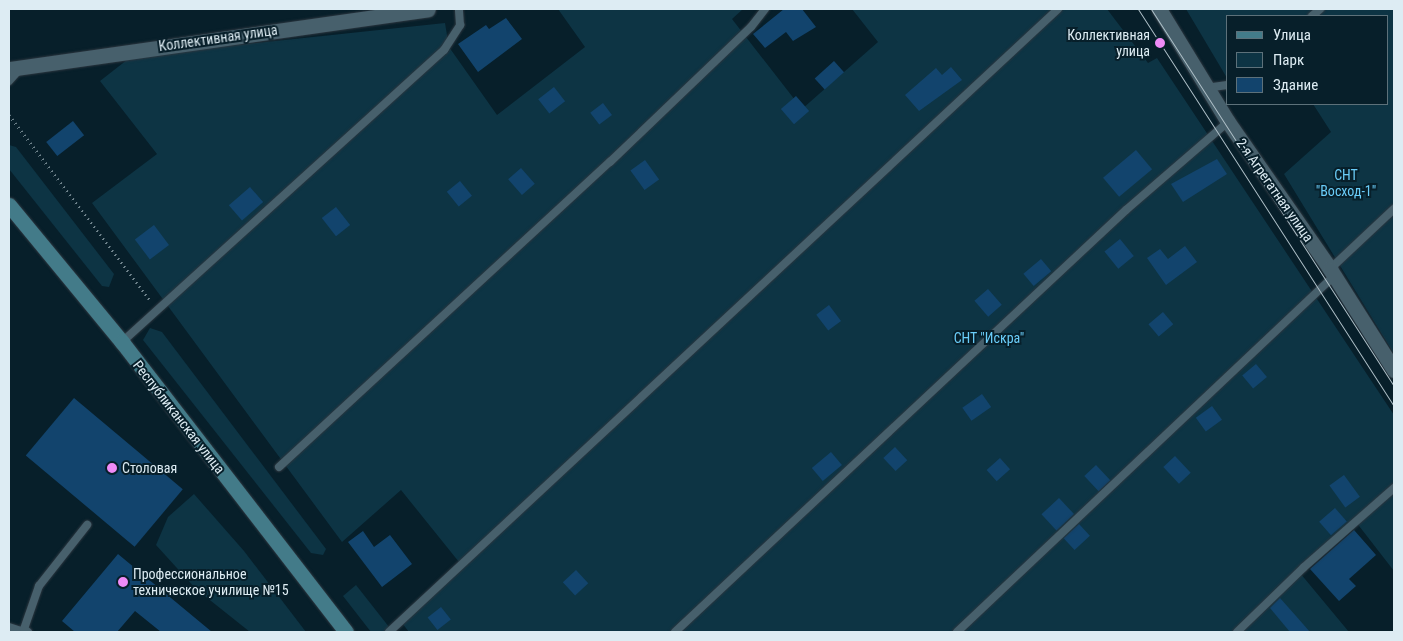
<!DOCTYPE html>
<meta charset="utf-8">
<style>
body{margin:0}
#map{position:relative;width:1403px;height:641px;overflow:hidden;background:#071f2a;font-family:"Roboto Condensed",sans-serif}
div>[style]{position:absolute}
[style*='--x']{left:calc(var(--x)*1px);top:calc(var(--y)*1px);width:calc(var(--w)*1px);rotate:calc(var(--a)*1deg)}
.green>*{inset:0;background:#0d3444}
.building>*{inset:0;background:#12446d;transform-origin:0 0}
.path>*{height:3px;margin-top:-1.5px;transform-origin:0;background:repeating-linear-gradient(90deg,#6d818a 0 1px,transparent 0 5px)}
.roads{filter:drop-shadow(0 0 1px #2c363f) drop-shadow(0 0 1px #2c363f)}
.lane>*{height:8px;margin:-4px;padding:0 4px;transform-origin:4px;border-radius:4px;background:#47606c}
.street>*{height:15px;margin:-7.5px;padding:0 7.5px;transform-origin:7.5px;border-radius:7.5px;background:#47606c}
.secondary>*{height:15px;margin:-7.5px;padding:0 7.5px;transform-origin:7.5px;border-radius:7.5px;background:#437b89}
.tram>*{height:1px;margin:-0.5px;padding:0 0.5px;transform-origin:0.5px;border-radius:0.5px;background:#aebfc7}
.dots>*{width:14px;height:14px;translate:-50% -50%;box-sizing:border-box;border:2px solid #071f2a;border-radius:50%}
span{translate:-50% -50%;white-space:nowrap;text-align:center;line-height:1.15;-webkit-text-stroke:4px #071f2a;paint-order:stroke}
.poi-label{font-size:14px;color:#ddecf3}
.right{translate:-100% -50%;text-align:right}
.left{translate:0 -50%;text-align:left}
.street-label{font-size:14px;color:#ddecf3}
.park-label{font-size:14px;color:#6acdf9}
.frame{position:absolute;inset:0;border:10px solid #ddecf3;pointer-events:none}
.legend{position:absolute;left:1226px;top:15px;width:162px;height:90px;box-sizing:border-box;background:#071f2a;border:1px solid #5d717a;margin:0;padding:6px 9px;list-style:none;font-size:15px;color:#ddecf3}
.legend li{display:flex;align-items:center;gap:10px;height:25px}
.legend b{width:25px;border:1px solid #5d717a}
</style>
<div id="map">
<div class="green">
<i style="clip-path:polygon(558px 9px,743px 9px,732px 19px,802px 109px,878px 42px,852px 9px,1107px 9px,1148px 63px,1157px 58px,1394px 415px,1394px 571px,1356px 522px,1300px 573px,1349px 632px,409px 632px,398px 618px,459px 562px,401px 490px,342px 542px,92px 203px,157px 154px,100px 81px,132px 56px,445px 23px,449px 47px,497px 115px,585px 47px)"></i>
<i style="clip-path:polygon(1186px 9px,1394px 9px,1394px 354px,1284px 174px,1331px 132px,1313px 104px,1387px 104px,1387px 16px,1227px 16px,1227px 78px)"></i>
<i style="clip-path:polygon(9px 145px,16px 147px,114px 274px,109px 287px,102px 286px,9px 169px)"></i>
<i style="clip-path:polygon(150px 328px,162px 332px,326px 549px,323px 555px,311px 553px,143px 340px)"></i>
<i style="clip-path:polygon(194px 494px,244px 551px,306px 632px,250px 632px,196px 589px,156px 545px,168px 517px)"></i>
<i style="clip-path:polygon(356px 585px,393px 632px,371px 632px,343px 596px)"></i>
</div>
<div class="building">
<i style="clip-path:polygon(784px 9px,802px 9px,816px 27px,793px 41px,786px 32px,765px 48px,753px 34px)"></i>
<i style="clip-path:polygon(506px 18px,522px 39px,478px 72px,458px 44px,486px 25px,489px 29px)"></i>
<i style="left:834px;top:61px;width:15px;height:26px;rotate:48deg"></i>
<i style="clip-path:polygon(951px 67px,962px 80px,919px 111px,905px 95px,936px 68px,942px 75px)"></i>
<i style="left:554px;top:87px;width:18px;height:20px;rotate:52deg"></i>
<i style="left:796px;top:96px;width:20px;height:20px;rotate:49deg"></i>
<i style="left:603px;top:103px;width:15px;height:16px;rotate:53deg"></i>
<i style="left:73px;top:121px;width:18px;height:34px;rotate:52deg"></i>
<i style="left:1136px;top:150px;width:25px;height:43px;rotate:50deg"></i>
<i style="clip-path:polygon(1217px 159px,1227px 174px,1183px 202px,1171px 184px)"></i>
<i style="left:645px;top:160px;width:24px;height:18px;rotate:54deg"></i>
<i style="left:521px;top:168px;width:21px;height:17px;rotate:49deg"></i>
<i style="left:460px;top:181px;width:19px;height:17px;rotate:51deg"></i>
<i style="left:250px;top:187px;width:20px;height:28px;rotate:49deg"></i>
<i style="left:336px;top:207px;width:23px;height:18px;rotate:52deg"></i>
<i style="left:154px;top:225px;width:25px;height:24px;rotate:53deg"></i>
<i style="left:1120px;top:239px;width:22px;height:20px;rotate:51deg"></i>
<i style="clip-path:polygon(1185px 246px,1197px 262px,1166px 285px,1147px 258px,1160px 249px,1168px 259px)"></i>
<i style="left:1041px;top:259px;width:16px;height:23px;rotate:50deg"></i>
<i style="left:988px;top:289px;width:21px;height:18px;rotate:49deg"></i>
<i style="left:829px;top:305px;width:20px;height:16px;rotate:53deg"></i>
<i style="left:1163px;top:312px;width:16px;height:19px;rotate:50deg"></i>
<i style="left:1256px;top:364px;width:17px;height:18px;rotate:50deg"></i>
<i style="left:982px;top:394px;width:16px;height:24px;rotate:55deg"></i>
<i style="left:74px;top:398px;width:142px;height:75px;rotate:40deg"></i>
<i style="left:1212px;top:406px;width:17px;height:20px;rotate:54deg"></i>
<i style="left:895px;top:447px;width:18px;height:16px;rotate:47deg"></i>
<i style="left:831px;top:452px;width:17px;height:25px;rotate:50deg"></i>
<i style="left:1175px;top:456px;width:23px;height:16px;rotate:47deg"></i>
<i style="left:1000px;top:458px;width:15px;height:18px;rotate:48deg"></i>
<i style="left:1096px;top:465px;width:21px;height:16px;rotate:47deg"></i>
<i style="left:1344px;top:475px;width:27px;height:18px;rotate:54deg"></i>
<i style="left:1059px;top:498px;width:22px;height:24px;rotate:47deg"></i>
<i style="left:1335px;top:508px;width:18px;height:21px;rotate:49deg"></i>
<i style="left:1079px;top:524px;width:16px;height:21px;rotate:47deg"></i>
<i style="clip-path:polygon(1354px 530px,1376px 555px,1349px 579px,1356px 586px,1339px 601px,1310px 569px)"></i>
<i style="clip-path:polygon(363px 531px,374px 547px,390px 535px,412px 564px,382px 587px,348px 542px)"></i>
<i style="clip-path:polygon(118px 554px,212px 632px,161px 632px,135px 611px,117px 632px,75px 632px,62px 621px)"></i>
<i style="left:576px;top:570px;width:18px;height:18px;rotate:47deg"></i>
<i style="clip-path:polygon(1280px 598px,1296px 616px,1310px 632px,1290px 632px,1270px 608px)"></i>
<i style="left:441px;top:607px;width:16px;height:17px;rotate:52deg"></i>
</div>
<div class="path">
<i style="--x:9;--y:115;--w:233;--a:52.7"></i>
</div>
<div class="roads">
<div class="lane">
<i style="--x:1312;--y:16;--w:11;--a:-41"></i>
<i style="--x:9;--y:81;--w:15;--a:-48"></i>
<i style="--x:1206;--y:88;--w:21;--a:-8"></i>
<i style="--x:1330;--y:269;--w:88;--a:-43.2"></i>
<i style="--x:122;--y:342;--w:435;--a:-42.2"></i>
<i style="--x:444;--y:50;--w:30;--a:-57"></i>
<i style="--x:460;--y:25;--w:16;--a:-94"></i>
<i style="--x:279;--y:467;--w:450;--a:-42.7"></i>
<i style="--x:610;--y:162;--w:195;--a:-43.8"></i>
<i style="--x:751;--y:27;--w:23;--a:-52"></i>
<i style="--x:9;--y:627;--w:16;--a:18"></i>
<i style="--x:28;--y:632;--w:5;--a:-143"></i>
<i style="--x:24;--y:629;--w:46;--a:-70.8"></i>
<i style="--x:39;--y:586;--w:78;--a:-51.8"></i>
<i style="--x:389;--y:632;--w:914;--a:-42.96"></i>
<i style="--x:675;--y:632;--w:618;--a:-43.1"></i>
<i style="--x:1126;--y:210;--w:135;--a:-40.8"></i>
<i style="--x:957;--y:632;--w:519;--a:-43.36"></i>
<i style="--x:1237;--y:632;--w:93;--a:-44.1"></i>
<i style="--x:1304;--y:567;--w:120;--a:-41.3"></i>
</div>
<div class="street">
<i style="--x:1159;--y:9;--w:132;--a:58.6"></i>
<i style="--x:1228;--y:122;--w:179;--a:55.2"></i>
<i style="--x:1330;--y:269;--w:120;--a:57.6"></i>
<i style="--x:9;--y:69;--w:423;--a:-8.1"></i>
</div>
<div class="secondary">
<i style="--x:9;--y:205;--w:178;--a:50.5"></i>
<i style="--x:122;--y:342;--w:366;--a:52.3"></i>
</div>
</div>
<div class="tram">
<i style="--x:1138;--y:9;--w:472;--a:57.2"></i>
<i style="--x:1151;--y:9;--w:449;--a:57.2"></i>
</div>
<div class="dots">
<i style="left:1160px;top:43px;background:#ef8bf7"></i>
<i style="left:112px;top:468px;background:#ef8bf7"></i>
<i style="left:123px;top:582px;background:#ef8bf7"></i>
</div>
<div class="poi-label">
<span class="right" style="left:1150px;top:43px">Коллективная<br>улица</span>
<span class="left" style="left:122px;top:468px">Столовая</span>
<span class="left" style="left:133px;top:582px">Профессиональное<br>техническое училище №15</span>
</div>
<div class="street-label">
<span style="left:218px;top:38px;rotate:-8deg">Коллективная улица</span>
<span style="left:1275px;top:190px;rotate:55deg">2-я Агрегатная улица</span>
<span style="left:179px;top:417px;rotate:52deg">Республиканская улица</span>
</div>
<div class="park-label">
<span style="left:1346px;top:183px">СНТ<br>"Восход-1"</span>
<span style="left:989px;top:338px">СНТ "Искра"</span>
</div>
<div class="frame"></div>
<ul class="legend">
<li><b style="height:6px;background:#437b89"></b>Улица</li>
<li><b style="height:14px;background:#0d3444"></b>Парк</li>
<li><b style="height:14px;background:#12446d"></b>Здание</li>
</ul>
</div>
